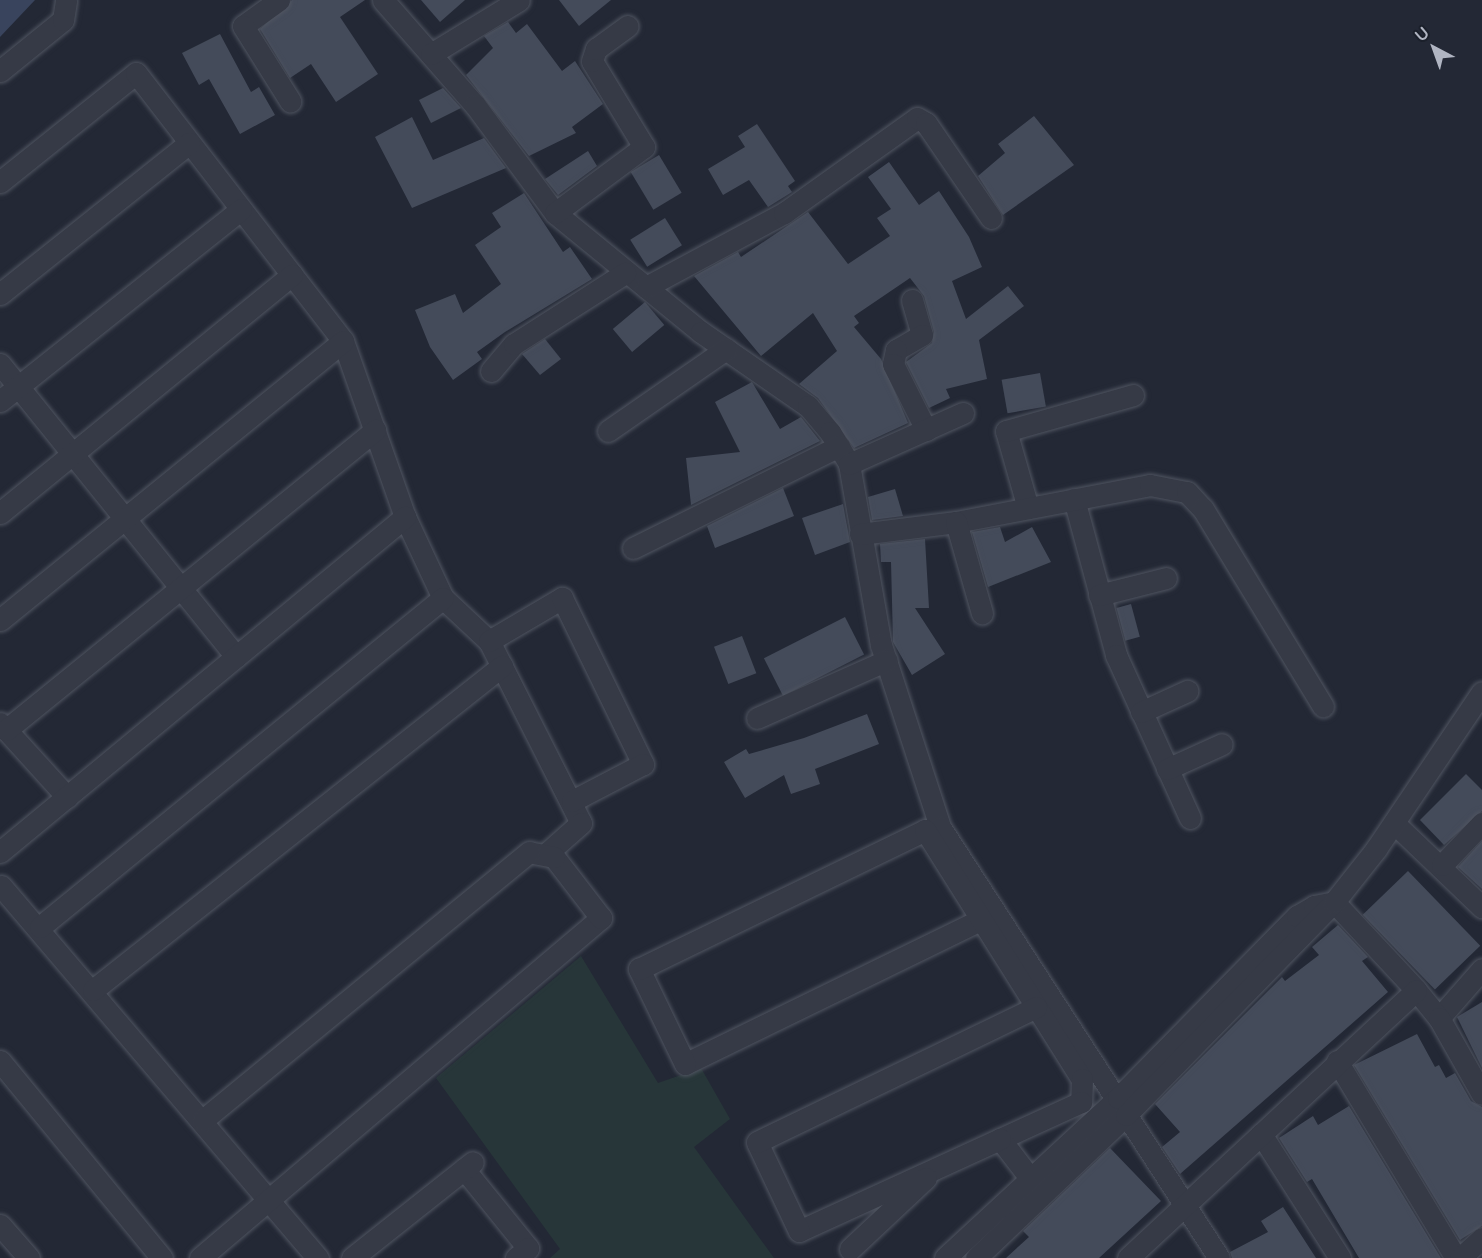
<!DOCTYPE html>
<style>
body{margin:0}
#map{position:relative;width:1482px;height:1258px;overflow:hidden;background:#232835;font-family:"Varela Round",sans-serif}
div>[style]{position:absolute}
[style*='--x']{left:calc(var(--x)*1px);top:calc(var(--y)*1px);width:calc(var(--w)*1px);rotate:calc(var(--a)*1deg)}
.green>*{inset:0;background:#273639}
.water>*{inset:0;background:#39445d}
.building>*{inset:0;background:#444b5a;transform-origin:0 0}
.roads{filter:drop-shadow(0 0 2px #505561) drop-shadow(0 0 2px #505561)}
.minor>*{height:21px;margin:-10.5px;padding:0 10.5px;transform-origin:10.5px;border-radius:10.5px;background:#363a46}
span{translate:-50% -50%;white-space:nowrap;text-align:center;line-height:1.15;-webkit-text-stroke:5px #1b202b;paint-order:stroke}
.north{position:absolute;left:1404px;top:18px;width:60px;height:60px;-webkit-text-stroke:4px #1b202b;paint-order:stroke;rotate:319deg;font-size:16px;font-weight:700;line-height:24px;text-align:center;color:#b0b5c2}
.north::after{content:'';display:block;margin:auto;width:21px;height:27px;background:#b0b5c2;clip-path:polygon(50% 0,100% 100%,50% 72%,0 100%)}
</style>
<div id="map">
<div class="green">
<i style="clip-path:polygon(581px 956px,658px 1083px,701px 1068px,730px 1119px,694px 1147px,774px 1258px,550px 1258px,560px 1249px,436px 1078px)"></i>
</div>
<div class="water">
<i style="clip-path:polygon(0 0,35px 0,0 37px)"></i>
</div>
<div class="building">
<i style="clip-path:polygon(292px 0,365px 0,340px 17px,378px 74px,336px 102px,311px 64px,290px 78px,260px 29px)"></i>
<i style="clip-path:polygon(421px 0,465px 0,440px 22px)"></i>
<i style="clip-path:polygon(559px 0,611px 0,579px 26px)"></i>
<i style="clip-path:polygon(508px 22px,516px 33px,527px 24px,562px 71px,575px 61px,603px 104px,572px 127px,576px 133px,529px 156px,466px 75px,493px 48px,484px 36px)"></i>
<i style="clip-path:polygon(220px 34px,251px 92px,259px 87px,275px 115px,240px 134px,209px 79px,199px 85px,182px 53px)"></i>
<i style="clip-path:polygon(443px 88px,461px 108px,431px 123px,419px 100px)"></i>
<i style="clip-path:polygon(1034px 116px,1074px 165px,1003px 215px,978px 176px,1005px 153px,998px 144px)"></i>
<i style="clip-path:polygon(412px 117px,433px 160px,484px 138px,506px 168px,412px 208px,375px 137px)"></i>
<i style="clip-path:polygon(757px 124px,795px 181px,788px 186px,792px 192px,768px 207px,749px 180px,723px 195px,708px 169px,745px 147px,738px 136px)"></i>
<i style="clip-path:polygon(588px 151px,597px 166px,558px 195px,545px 179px)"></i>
<i style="left:659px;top:155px;width:44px;height:33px;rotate:59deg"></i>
<i style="clip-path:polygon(889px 162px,919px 205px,939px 191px,969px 237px,982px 267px,952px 281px,966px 319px,1008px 286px,1024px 306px,979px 340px,987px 379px,946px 389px,950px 398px,929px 408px,906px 362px,932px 343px,934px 332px,924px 296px,910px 278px,854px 316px,859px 323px,854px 327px,881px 359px,908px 423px,854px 448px,818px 398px,799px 384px,837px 351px,813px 313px,761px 356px,694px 276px,738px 252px,741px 257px,808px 212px,848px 264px,890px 236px,877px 218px,891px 209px,868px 177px)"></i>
<i style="clip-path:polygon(524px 193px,563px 252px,570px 247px,592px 279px,505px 332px,477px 352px,482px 359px,453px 380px,430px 347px,415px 310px,455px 294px,463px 313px,501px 284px,475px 245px,501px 227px,492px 213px)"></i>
<i style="left:665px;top:218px;width:32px;height:41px;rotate:58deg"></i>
<i style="left:645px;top:302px;width:30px;height:42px;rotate:50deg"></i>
<i style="clip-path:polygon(545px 339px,561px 359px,540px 375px,522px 354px)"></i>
<i style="left:1040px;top:373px;width:34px;height:39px;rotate:80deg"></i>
<i style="clip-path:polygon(752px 382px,780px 429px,801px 417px,820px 441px,691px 505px,686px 458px,740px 452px,715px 402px)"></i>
<i style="clip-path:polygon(783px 488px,794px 516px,715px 548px,707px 526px)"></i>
<i style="clip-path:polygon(895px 489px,903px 516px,872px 520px,868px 497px)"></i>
<i style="clip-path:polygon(843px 504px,850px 542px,815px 555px,802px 518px)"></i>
<i style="clip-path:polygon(1000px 527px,1005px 542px,1032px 527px,1051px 562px,988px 587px,972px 532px)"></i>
<i style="clip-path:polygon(925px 539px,929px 608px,915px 608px,945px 654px,912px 675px,893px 642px,891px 562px,881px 562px,880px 544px)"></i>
<i style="left:1131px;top:604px;width:34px;height:15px;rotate:75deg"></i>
<i style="left:845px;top:617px;width:42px;height:91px;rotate:63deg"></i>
<i style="left:742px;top:636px;width:40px;height:30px;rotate:69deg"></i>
<i style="clip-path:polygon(867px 714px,879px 744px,815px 769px,820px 784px,791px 794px,784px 775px,745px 798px,724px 762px,746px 749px,749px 754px,804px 738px)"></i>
<i style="clip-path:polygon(1466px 774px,1482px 790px,1482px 811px,1444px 845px,1420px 820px)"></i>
<i style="clip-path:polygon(1482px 841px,1482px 889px,1458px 867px)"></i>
<i style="left:1408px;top:871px;width:104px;height:63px;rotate:46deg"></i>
<i style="clip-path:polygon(1338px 925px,1368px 957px,1362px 961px,1388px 992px,1180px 1174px,1162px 1147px,1180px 1132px,1155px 1104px,1282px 977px,1285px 981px,1319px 955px,1312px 947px)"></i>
<i style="clip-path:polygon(1482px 1002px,1482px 1068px,1457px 1017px)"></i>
<i style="clip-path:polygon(1417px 1034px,1435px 1067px,1439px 1065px,1446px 1078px,1455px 1073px,1471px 1101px,1482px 1107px,1482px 1226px,1460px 1240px,1354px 1065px)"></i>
<i style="clip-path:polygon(1349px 1106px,1441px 1258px,1359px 1258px,1312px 1179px,1307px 1182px,1279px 1138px,1313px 1116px,1318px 1125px)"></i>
<i style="clip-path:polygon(1110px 1148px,1161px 1201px,1099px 1258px,1006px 1258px,1029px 1237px,1023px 1231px)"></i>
<i style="clip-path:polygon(1283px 1207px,1316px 1258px,1232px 1258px,1230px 1252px,1268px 1232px,1261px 1221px)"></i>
</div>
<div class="roads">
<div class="minor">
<i style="--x:279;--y:0;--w:44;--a:144.2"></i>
<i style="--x:243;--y:26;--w:89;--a:57.9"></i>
<i style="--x:383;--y:0;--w:140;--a:48.8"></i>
<i style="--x:475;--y:105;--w:134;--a:53.5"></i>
<i style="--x:555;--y:213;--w:188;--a:39.2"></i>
<i style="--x:701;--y:332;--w:130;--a:34.7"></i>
<i style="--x:808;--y:406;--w:34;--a:50"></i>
<i style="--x:830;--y:432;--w:37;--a:59"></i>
<i style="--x:849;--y:464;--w:184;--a:80"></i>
<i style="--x:881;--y:645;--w:191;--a:72"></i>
<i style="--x:940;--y:827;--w:513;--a:57.08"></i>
<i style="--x:431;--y:54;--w:103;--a:-31.5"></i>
<i style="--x:0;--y:71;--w:81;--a:-39"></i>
<i style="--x:63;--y:20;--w:20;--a:-81"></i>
<i style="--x:0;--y:182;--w:174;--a:-38.7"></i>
<i style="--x:136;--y:73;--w:339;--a:52.3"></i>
<i style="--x:343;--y:341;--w:187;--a:70.6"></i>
<i style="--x:405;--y:517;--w:89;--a:64.9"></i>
<i style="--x:443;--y:598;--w:63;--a:43.1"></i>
<i style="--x:489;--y:641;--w:204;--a:63.2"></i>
<i style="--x:581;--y:823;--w:45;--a:138.6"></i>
<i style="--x:555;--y:213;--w:111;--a:-36.6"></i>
<i style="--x:644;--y:147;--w:100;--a:-121.2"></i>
<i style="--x:592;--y:61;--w:13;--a:-72"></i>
<i style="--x:596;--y:49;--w:39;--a:-36"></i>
<i style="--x:646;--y:287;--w:157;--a:-28.2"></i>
<i style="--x:784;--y:213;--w:163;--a:-35.5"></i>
<i style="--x:917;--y:118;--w:10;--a:29"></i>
<i style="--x:926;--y:123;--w:115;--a:55.6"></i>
<i style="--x:0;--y:294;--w:242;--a:-38.6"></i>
<i style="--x:912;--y:300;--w:36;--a:74"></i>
<i style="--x:922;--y:335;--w:30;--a:150"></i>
<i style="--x:896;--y:350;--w:14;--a:102"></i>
<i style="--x:893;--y:364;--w:74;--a:63.4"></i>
<i style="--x:0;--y:364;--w:376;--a:51.1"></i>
<i style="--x:491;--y:371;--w:35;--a:-50"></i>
<i style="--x:514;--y:344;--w:132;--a:-32.6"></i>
<i style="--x:0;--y:401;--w:308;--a:-38.5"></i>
<i style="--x:608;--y:431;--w:144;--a:-34.8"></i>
<i style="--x:849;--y:464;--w:125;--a:-24.1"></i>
<i style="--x:1074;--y:499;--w:162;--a:74.9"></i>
<i style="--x:1116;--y:655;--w:179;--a:65.6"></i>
<i style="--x:1028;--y:508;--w:80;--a:-105.9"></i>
<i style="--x:1006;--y:431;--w:132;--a:-15.8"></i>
<i style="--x:0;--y:513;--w:377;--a:-39.2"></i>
<i style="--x:956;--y:522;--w:197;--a:-10.8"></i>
<i style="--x:1150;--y:485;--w:38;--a:11"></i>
<i style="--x:1187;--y:492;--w:23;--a:47"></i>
<i style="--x:1203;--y:509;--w:231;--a:58.7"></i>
<i style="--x:860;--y:534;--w:97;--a:-7.1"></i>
<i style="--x:956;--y:522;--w:95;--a:74.1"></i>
<i style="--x:633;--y:548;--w:230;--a:-26.3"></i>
<i style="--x:1099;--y:595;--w:69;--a:-14.2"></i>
<i style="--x:0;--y:620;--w:442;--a:-39.1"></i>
<i style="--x:489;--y:641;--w:85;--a:-30.5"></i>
<i style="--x:562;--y:598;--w:185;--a:64"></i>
<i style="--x:643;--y:764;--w:80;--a:152.5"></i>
<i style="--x:1141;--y:712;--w:51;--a:-24.5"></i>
<i style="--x:757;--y:718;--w:142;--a:-24"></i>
<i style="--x:0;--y:723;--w:100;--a:47.8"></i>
<i style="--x:6;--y:730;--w:476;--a:-39.1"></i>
<i style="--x:1167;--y:769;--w:60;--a:-24.4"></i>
<i style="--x:1394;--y:823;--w:122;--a:43.7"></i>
<i style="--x:0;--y:852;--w:526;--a:-39.6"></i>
<i style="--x:1442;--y:865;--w:58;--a:-46.4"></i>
<i style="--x:1;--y:886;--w:489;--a:49.6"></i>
<i style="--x:980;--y:920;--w:328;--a:154"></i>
<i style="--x:685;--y:1064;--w:106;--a:-115.8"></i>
<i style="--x:639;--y:969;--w:318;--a:-25.9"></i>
<i style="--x:925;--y:830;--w:294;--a:57.8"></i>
<i style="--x:1082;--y:1079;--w:23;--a:92"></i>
<i style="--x:1081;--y:1102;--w:89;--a:155.4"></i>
<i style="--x:1000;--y:1139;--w:49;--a:52.4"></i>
<i style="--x:40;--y:927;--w:520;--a:-39.23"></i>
<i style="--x:93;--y:990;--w:522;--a:-38.39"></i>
<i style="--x:1439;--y:1018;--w:65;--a:-48.7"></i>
<i style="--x:0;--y:1061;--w:255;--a:50.6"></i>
<i style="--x:1337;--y:1061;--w:230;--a:58.9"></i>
<i style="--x:1261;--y:1134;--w:147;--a:57.5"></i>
<i style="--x:1000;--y:1139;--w:221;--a:155.4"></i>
<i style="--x:799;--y:1231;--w:98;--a:-115.3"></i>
<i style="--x:757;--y:1142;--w:310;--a:-25.8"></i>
<i style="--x:464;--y:1169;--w:102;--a:51"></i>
<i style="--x:528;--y:1248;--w:16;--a:140"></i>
<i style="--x:0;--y:1225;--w:44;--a:48.7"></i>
<i style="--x:850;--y:1249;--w:104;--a:-43.1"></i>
<i style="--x:200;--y:1258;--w:526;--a:-40.29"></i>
<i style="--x:601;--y:918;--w:77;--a:-127.6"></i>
<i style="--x:554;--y:857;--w:25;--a:-169"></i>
<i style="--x:529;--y:852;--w:422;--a:140.6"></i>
<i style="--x:352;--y:1258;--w:154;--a:-38.4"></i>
<i style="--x:945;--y:1258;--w:236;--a:-42.8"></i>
<i style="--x:1118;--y:1098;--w:255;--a:-45.5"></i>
<i style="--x:1297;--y:916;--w:20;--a:-30"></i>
<i style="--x:1314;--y:906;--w:20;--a:-11"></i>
<i style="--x:1334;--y:902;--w:120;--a:47"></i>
<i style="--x:1416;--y:990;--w:36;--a:51"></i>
<i style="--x:1439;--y:1018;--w:87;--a:60.5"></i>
<i style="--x:976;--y:1258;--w:207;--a:-43.6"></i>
<i style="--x:1126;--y:1115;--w:298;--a:-45.7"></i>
<i style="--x:1334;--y:902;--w:68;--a:-51.6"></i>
<i style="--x:1376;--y:849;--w:189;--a:-56"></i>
<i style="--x:1128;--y:1258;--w:393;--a:-42.9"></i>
<i style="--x:1460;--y:1258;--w:30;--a:-42"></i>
</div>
</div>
<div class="north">U</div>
</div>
